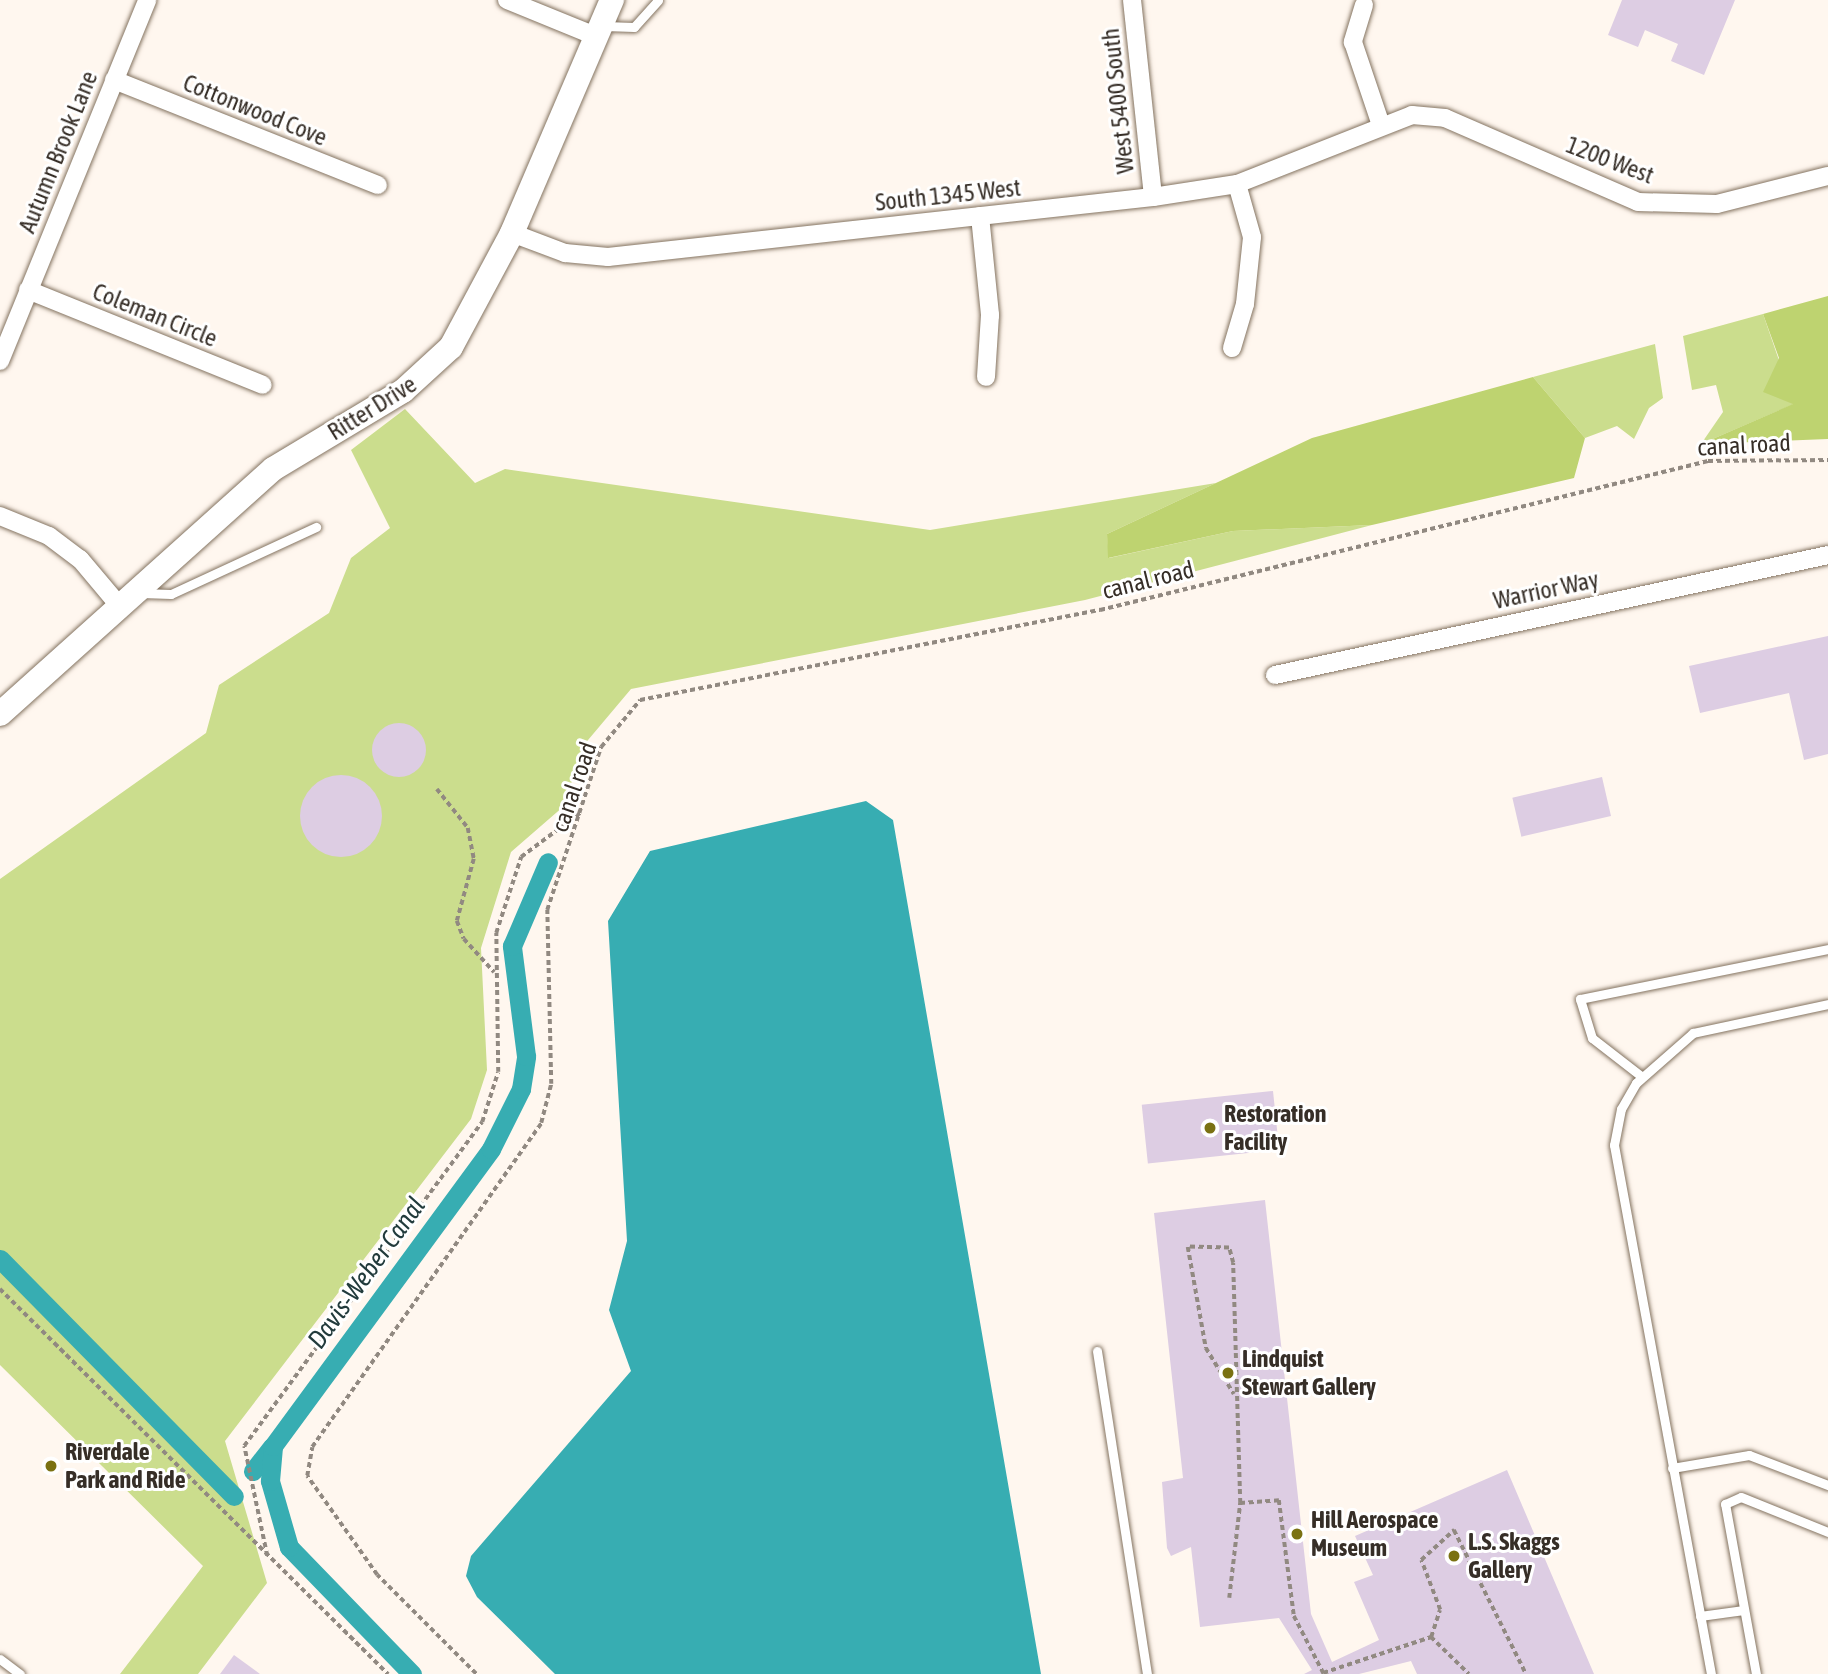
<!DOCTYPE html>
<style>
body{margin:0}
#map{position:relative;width:1828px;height:1674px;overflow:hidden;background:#fff7ef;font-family:"Asap Condensed",sans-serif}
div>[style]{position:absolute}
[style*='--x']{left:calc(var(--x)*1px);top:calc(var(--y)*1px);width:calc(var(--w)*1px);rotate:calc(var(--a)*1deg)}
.green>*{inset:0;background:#cbdd8d}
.forest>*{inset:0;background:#bed370}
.water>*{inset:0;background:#37adb2}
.canal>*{height:19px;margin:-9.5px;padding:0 9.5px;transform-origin:9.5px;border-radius:9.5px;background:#37adb2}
.building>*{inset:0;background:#ddcde3;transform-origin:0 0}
.round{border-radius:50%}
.path>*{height:3.5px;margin-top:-1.75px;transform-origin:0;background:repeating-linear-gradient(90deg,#918981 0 5px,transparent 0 8.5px)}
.roads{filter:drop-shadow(0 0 2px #847360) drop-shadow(0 0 2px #847360)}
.lane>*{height:9px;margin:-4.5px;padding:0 4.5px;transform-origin:4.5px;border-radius:4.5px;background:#fff}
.street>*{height:18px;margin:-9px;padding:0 9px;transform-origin:9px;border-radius:9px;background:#fff}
.secondary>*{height:24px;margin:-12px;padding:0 12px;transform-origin:12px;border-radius:12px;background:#fff}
.dots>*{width:19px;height:19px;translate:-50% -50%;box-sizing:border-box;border:4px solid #fff;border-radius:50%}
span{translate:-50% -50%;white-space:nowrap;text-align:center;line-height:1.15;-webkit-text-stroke:6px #fff;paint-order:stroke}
.street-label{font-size:24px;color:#362e27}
.poi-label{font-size:24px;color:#362e27;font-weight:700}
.left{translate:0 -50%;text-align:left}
.water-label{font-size:26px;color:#223b3c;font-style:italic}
</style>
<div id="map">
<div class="green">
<i style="clip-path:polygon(1763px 314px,1794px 404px,1701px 444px,1723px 412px,1716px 385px,1692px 390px,1683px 336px)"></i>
<i style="clip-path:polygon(1655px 344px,1663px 398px,1649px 408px,1634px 439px,1617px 426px,1585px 438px,1533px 377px)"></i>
<i style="clip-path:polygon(405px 409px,475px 483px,505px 469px,930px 530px,1216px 483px,1107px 534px,1109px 558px,1233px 531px,1372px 525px,1085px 600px,631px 689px,583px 746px,564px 806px,511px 852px,481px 948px,487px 1070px,471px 1119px,225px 1441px,267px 1583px,198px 1674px,120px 1674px,203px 1566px,0 1365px,0 879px,206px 733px,219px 685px,329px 613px,351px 558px,390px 528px,351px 450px)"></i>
</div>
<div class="forest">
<i style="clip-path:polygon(1828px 296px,1828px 439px,1701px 444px,1793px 404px,1763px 392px,1779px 358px,1763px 314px)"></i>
<i style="clip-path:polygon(1533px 377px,1585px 438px,1574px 478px,1372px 525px,1233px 531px,1108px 558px,1107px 534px,1312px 438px)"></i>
</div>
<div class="water">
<i style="clip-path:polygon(866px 801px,893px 820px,1041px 1674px,555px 1674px,477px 1597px,466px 1576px,471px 1556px,631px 1371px,609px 1310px,627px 1241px,608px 921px,650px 851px)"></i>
</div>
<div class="canal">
<i style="--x:0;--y:1259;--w:333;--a:45.4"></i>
<i style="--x:253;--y:1471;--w:31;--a:-52"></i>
<i style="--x:412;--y:1674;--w:177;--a:-134.1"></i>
<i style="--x:289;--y:1547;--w:69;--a:-106.1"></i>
<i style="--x:270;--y:1481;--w:35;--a:-85"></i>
<i style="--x:273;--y:1446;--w:368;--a:-53.7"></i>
<i style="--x:491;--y:1149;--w:67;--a:-63.4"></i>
<i style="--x:521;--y:1089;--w:33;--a:-81"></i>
<i style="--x:526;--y:1056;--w:111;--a:-97.3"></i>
<i style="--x:512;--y:946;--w:91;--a:-66.8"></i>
</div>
<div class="building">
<i style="clip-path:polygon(1622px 0,1735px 0,1704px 75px,1671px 61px,1678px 44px,1645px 30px,1638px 47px,1608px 35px)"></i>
<i style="clip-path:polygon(1828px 636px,1828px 754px,1804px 760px,1789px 693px,1700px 713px,1689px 666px)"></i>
<i class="round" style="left:372px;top:723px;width:54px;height:54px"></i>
<i class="round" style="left:300px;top:775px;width:82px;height:82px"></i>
<i style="left:1602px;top:777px;width:40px;height:92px;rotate:77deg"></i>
<i style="left:1273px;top:1091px;width:59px;height:132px;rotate:84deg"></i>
<i style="clip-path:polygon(1265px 1200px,1311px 1614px,1332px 1662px,1379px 1640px,1354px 1582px,1373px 1575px,1355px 1536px,1507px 1470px,1594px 1674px,1417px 1674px,1411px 1661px,1359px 1674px,1304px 1674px,1312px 1670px,1279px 1618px,1200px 1627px,1191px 1547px,1171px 1556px,1167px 1548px,1162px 1482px,1183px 1478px,1154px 1213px)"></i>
<i style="clip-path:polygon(234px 1655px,260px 1674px,220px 1674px)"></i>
</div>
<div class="path">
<i style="--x:437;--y:789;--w:50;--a:51.5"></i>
<i style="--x:468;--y:828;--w:32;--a:79"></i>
<i style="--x:474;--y:859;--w:64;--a:105.3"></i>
<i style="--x:457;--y:921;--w:19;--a:69"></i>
<i style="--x:464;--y:939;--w:45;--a:47.7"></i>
<i style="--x:0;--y:1289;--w:547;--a:44.78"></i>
<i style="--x:1240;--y:1503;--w:39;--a:-4"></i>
<i style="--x:1279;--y:1500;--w:117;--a:82.6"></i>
<i style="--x:1294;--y:1616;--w:65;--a:62.7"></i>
<i style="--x:267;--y:1556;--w:112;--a:-101.8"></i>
<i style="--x:244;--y:1446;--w:402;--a:-53.7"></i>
<i style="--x:482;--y:1122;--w:52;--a:-72.3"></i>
<i style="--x:498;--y:1072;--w:139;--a:-90.8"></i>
<i style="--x:496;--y:933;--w:80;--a:-71.8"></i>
<i style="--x:521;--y:857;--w:74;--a:-36.7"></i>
<i style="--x:1229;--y:1598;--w:96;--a:-83.4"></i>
<i style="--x:1240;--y:1503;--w:240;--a:-91.7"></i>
<i style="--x:1233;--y:1263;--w:16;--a:-105"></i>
<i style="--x:1229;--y:1248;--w:41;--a:-178.6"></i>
<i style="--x:1188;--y:1247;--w:103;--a:79.9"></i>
<i style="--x:1206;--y:1348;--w:54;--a:58.7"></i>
<i style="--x:1431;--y:1637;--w:28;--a:-72"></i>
<i style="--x:1440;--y:1610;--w:53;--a:-110.8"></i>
<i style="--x:1421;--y:1560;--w:45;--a:-42.3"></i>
<i style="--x:1454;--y:1530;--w:161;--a:63.4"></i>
<i style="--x:1431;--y:1637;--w:53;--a:44.2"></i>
<i style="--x:1323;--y:1673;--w:114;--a:-18.4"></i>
<i style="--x:476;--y:1674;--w:140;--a:-135"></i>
<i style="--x:377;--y:1575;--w:121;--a:-125.3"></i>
<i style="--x:307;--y:1476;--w:29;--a:-80"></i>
<i style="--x:312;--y:1447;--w:397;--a:-54.7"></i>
<i style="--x:541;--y:1123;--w:40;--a:-75.6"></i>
<i style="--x:551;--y:1084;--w:174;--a:-91.3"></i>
<i style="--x:547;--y:910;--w:172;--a:-71.7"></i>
<i style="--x:601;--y:747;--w:61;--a:-50.3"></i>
<i style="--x:640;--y:700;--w:469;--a:-11.1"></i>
<i style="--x:1100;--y:610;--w:626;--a:-13.77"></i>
<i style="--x:1708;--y:461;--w:120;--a:-0.5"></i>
</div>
<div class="roads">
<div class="lane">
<i style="--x:604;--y:26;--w:30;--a:2"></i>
<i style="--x:634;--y:27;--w:36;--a:-48"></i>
<i style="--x:141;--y:593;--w:30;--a:2"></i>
<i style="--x:171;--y:594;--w:160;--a:-24.8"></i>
<i style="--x:1641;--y:1076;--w:62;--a:-142.2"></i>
<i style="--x:1592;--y:1038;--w:41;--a:-107.1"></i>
<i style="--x:1580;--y:999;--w:253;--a:-11.4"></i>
<i style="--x:1097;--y:1351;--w:327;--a:81.2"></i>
<i style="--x:1672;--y:1468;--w:78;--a:-9.6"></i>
<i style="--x:1749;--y:1455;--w:85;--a:20.8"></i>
<i style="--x:1700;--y:1616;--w:44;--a:-7.8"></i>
<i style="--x:0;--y:1659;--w:25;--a:37"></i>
<i style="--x:1711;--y:1674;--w:538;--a:-100.39"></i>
<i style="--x:1614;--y:1145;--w:37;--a:-79"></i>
<i style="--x:1621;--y:1109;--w:30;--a:-60"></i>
<i style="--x:1636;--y:1083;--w:76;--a:-41.3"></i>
<i style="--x:1693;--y:1033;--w:138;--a:-12.1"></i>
<i style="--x:1756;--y:1674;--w:173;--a:-100.3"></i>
<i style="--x:1725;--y:1504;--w:17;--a:-24"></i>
<i style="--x:1741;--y:1497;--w:94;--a:21.9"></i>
</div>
<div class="street">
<i style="--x:507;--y:0;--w:95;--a:22.2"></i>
<i style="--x:1132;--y:0;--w:198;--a:83.9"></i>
<i style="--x:1364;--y:5;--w:39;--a:107"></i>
<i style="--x:1353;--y:42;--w:88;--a:71.4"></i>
<i style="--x:114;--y:80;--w:284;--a:21.7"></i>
<i style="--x:980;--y:216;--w:100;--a:84.2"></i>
<i style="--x:990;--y:315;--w:62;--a:93.7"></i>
<i style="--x:512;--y:233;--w:57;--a:20.7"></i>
<i style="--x:565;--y:253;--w:43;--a:5.3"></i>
<i style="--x:608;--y:257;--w:548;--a:-6.28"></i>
<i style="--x:1153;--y:197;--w:85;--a:-8.8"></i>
<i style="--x:1237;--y:184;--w:188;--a:-21.5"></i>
<i style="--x:1412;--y:115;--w:33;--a:5"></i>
<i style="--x:1445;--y:118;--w:210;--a:23.5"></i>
<i style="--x:1638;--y:202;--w:79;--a:1.5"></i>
<i style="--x:1717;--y:204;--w:114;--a:-14.2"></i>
<i style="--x:28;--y:290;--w:253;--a:22"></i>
<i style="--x:1232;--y:348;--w:46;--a:-73.5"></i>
<i style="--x:1245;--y:304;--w:67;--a:-84"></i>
<i style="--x:1252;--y:237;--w:55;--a:-105.8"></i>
<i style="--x:0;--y:361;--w:390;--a:-67.8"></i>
<i style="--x:0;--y:516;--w:53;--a:22.2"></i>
<i style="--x:49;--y:536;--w:39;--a:37"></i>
<i style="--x:80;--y:559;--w:57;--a:49.9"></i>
<i style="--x:1275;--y:675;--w:566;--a:-12.24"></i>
</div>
<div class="secondary">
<i style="--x:0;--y:714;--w:367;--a:-41.9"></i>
<i style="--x:273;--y:469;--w:152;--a:-31"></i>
<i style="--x:403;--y:391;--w:65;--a:-42.5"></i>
<i style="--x:451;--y:347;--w:129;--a:-61.8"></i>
<i style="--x:512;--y:233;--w:254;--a:-66.8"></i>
</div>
</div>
<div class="dots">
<i style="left:1210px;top:1128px;background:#7a7112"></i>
<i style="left:1228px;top:1373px;background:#7a7112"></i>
<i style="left:51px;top:1466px;background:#7a7112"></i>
<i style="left:1297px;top:1534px;background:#7a7112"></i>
<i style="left:1454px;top:1556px;background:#7a7112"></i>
</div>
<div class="street-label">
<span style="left:1118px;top:101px;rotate:-96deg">West 5400 South</span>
<span style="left:255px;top:110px;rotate:22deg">Cottonwood Cove</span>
<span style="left:58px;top:152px;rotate:-68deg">Autumn Brook Lane</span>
<span style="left:1610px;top:160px;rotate:21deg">1200 West</span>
<span style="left:948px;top:195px;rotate:-6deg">South 1345 West</span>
<span style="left:155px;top:315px;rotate:22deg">Coleman Circle</span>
<span style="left:372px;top:408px;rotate:-32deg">Ritter Drive</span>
<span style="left:1744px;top:445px;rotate:-3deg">canal road</span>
<span style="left:1148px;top:580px;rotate:-14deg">canal road</span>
<span style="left:1546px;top:590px;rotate:-12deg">Warrior Way</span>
<span style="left:574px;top:787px;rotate:-71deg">canal road</span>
</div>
<div class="poi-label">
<span class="left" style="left:1224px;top:1128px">Restoration<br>Facility</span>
<span class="left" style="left:1242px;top:1373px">Lindquist<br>Stewart Gallery</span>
<span class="left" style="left:65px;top:1466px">Riverdale<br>Park and Ride</span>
<span class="left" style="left:1311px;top:1534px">Hill Aerospace<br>Museum</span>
<span class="left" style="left:1468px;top:1556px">L.S. Skaggs<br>Gallery</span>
</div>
<div class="water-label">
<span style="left:367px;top:1273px;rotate:-54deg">Davis-Weber Canal</span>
</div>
</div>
